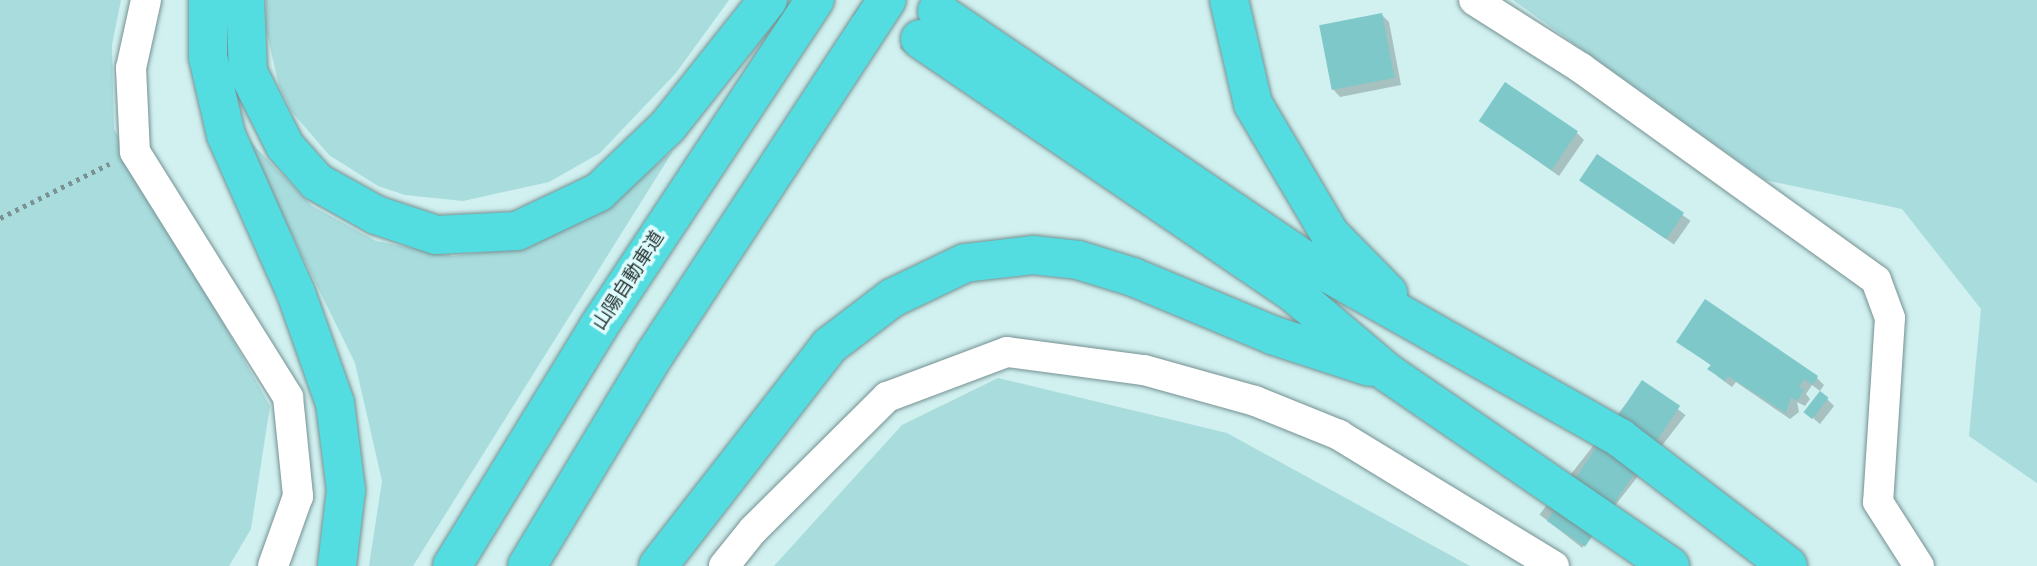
<!DOCTYPE html>
<meta charset="utf-8">
<style>
body{margin:0}
#map{position:relative;width:2037px;height:566px;overflow:hidden;background:#d1f0f0;font-family:Signika,"Noto Sans JP",sans-serif}
div>[style]{position:absolute}
[style*='--x']{left:calc(var(--x)*1px);top:calc(var(--y)*1px);width:calc(var(--w)*1px);rotate:calc(var(--a)*1deg)}
.green>*{inset:0;background:#a9dcdd}
.shadow>*{inset:0;background:#0003;transform-origin:0 0}
.building>*{inset:0;background:#7ec8ca;transform-origin:0 0}
.highway-tunnel>*{height:38px;margin-top:-19px;transform-origin:0;background:repeating-linear-gradient(90deg,#b0cbcb 0 38px,transparent 0 57px)}
.path>*{height:4.5px;margin-top:-2.25px;transform-origin:0;background:repeating-linear-gradient(90deg,#7c9191 0 3.5px,transparent 0 8.5px)}
.roads{filter:drop-shadow(0 0 2px #759192) drop-shadow(0 0 2px #759192)}
.street>*{height:30px;margin:-15px;padding:0 15px;transform-origin:15px;border-radius:15px;background:#fff}
.highway>*{height:38px;margin:-19px;padding:0 19px;transform-origin:19px;border-radius:19px;background:#54dde1}
span{translate:-50% -50%;white-space:nowrap;text-align:center;line-height:1.15;-webkit-text-stroke:7px #dffdfe;paint-order:stroke}
.street-label{font-size:19px;color:#2b3737}
</style>
<div id="map">
<div class="green">
<i style="clip-path:polygon(0 0,121px 0,112px 45px,114px 129px,270px 406px,251px 529px,229px 566px,0 566px)"></i>
<i style="clip-path:polygon(266px 0,729px 0,676px 73px,600px 153px,549px 182px,463px 201px,405px 195px,378px 186px,329px 155px,292px 112px,279px 86px,266px 30px)"></i>
<i style="clip-path:polygon(1513px 0,2037px 0,2037px 483px,1969px 436px,1981px 309px,1902px 209px,1765px 180px)"></i>
<i style="clip-path:polygon(242px 133px,312px 206px,376px 241px,453px 256px,530px 247px,609px 204px,673px 151px,413px 566px,369px 566px,382px 481px,355px 363px)"></i>
<i style="clip-path:polygon(998px 378px,1227px 433px,1470px 566px,774px 566px,902px 425px)"></i>
</div>
<div class="shadow">
<i style="clip-path:polygon(1382px 15px,1389px 22px,1401px 85px,1340px 97px,1333px 89px)"></i>
<i style="clip-path:polygon(1481px 121px,1577px 133px,1584px 140px,1559px 176px)"></i>
<i style="left:1598px;top:156px;width:113px;height:29px;rotate:35deg"></i>
<i style="clip-path:polygon(1679px 341px,1817px 378px,1824px 385px,1820px 391px,1812px 385px,1806px 394px,1810px 399px,1805px 406px,1797px 402px,1799px 412px,1790px 419px,1736px 382px,1732px 387px,1717px 376px,1712px 366px)"></i>
<i style="left:1643px;top:382px;width:54px;height:168px;rotate:38deg"></i>
<i style="clip-path:polygon(1827px 399px,1834px 406px,1820px 424px,1806px 412px)"></i>
</div>
<div class="building">
<i style="left:1382px;top:13px;width:66px;height:64px;rotate:79deg"></i>
<i style="left:1505px;top:82px;width:88px;height:47px;rotate:34deg"></i>
<i style="left:1597px;top:154px;width:105px;height:32px;rotate:34deg"></i>
<i style="clip-path:polygon(1705px 299px,1818px 376px,1813px 385px,1804px 379px,1799px 387px,1804px 390px,1797px 401px,1791px 397px,1786px 413px,1728px 376px,1725px 381px,1707px 369px,1711px 365px,1676px 342px)"></i>
<i style="left:1642px;top:380px;width:46px;height:170px;rotate:34deg"></i>
<i style="left:1820px;top:391px;width:11px;height:27px;rotate:38deg"></i>
</div>
<div class="highway-tunnel">
<i style="--x:863;--y:0;--w:69;--a:34.4"></i>
</div>
<div class="path">
<i style="--x:0;--y:218;--w:122;--a:-26.4"></i>
</div>
<div class="roads">
<div class="street">
<i style="--x:146;--y:0;--w:70;--a:102.4"></i>
<i style="--x:131;--y:68;--w:84;--a:87.3"></i>
<i style="--x:135;--y:152;--w:289;--a:58"></i>
<i style="--x:288;--y:397;--w:100;--a:84.2"></i>
<i style="--x:298;--y:496;--w:74;--a:109.7"></i>
<i style="--x:1474;--y:0;--w:127;--a:32.4"></i>
<i style="--x:1581;--y:68;--w:363;--a:35.7"></i>
<i style="--x:1876;--y:280;--w:40;--a:69.8"></i>
<i style="--x:1890;--y:318;--w:184;--a:93.7"></i>
<i style="--x:1878;--y:502;--w:76;--a:57.4"></i>
<i style="--x:724;--y:566;--w:46;--a:-51.1"></i>
<i style="--x:753;--y:530;--w:189;--a:-44.8"></i>
<i style="--x:887;--y:397;--w:128;--a:-20.6"></i>
<i style="--x:1007;--y:352;--w:138;--a:7.5"></i>
<i style="--x:1144;--y:370;--w:115;--a:15.6"></i>
<i style="--x:1255;--y:401;--w:91;--a:22"></i>
<i style="--x:1339;--y:435;--w:252;--a:31.4"></i>
</div>
<div class="highway">
<i style="--x:208;--y:0;--w:57;--a:90"></i>
<i style="--x:208;--y:57;--w:80;--a:77"></i>
<i style="--x:226;--y:135;--w:173;--a:66.1"></i>
<i style="--x:296;--y:293;--w:117;--a:70.5"></i>
<i style="--x:335;--y:403;--w:88;--a:82.8"></i>
<i style="--x:346;--y:490;--w:77;--a:96.8"></i>
<i style="--x:245;--y:0;--w:72;--a:87.6"></i>
<i style="--x:248;--y:72;--w:83;--a:63.4"></i>
<i style="--x:285;--y:146;--w:48;--a:48.4"></i>
<i style="--x:317;--y:182;--w:68;--a:29.2"></i>
<i style="--x:376;--y:215;--w:63;--a:18.4"></i>
<i style="--x:436;--y:235;--w:81;--a:-2.8"></i>
<i style="--x:517;--y:231;--w:91;--a:-25.4"></i>
<i style="--x:599;--y:192;--w:95;--a:-43.7"></i>
<i style="--x:668;--y:126;--w:161;--a:-51.6"></i>
<i style="--x:1229;--y:0;--w:107;--a:77"></i>
<i style="--x:1253;--y:104;--w:151;--a:59.4"></i>
<i style="--x:1330;--y:234;--w:83;--a:45.5"></i>
<i style="--x:937;--y:11;--w:448;--a:34.1"></i>
<i style="--x:1308;--y:262;--w:358;--a:29.4"></i>
<i style="--x:1620;--y:438;--w:211;--a:37.3"></i>
<i style="--x:920;--y:39;--w:455;--a:34.2"></i>
<i style="--x:1296;--y:295;--w:121;--a:40.3"></i>
<i style="--x:1388;--y:373;--w:342;--a:34.4"></i>
<i style="--x:452;--y:566;--w:281;--a:-58.5"></i>
<i style="--x:599;--y:326;--w:391;--a:-56.5"></i>
<i style="--x:527;--y:566;--w:248;--a:-58.9"></i>
<i style="--x:655;--y:354;--w:423;--a:-56.8"></i>
<i style="--x:658;--y:566;--w:279;--a:-52.1"></i>
<i style="--x:829;--y:346;--w:79;--a:-37.3"></i>
<i style="--x:892;--y:298;--w:81;--a:-25.6"></i>
<i style="--x:965;--y:263;--w:68;--a:-6.7"></i>
<i style="--x:1033;--y:255;--w:45;--a:6.3"></i>
<i style="--x:1078;--y:260;--w:58;--a:17.2"></i>
<i style="--x:1133;--y:277;--w:151;--a:22.6"></i>
<i style="--x:1272;--y:335;--w:103;--a:18.1"></i>
</div>
</div>
<div class="street-label">
<span style="left:629px;top:281px;rotate:-57deg">山陽自動車道</span>
</div>
</div>
